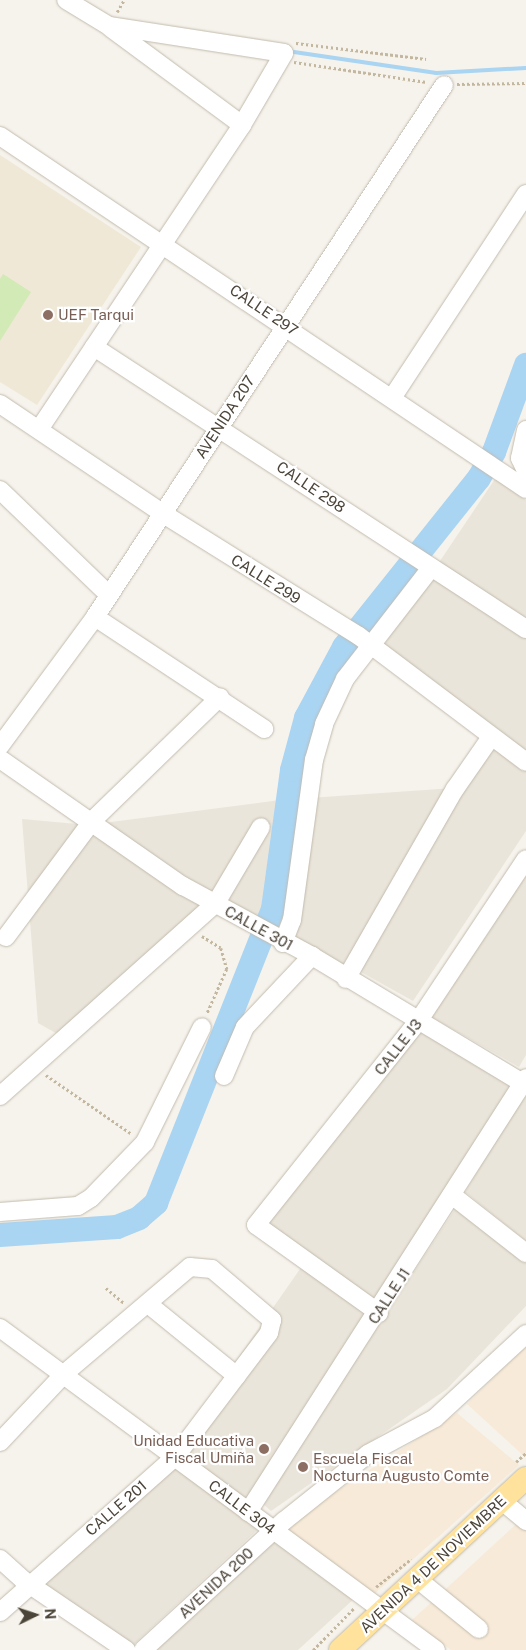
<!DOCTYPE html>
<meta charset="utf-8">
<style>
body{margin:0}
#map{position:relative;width:526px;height:1650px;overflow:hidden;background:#f6f3ec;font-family:"Public Sans",sans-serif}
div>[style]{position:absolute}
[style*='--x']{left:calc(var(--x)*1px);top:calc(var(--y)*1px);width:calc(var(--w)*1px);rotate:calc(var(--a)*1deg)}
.residential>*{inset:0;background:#eae5da}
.commercial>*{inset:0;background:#f7ead8}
.education>*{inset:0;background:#efe8d6}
.green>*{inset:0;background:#d2eab5}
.stream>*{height:4px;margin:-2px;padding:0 2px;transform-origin:2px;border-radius:2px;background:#a9d4f2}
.river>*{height:24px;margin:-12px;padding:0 12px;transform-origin:12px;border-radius:12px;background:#a9d4f2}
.path>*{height:2.5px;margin-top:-1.25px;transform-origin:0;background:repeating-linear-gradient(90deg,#c4b79f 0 2.5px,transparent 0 5px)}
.roads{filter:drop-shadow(0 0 1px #c2bbae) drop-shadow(0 0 1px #c2bbae)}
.minor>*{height:18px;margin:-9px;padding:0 9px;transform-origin:9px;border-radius:9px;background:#fff}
.major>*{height:22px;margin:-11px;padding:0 11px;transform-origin:11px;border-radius:11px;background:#ffe39c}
.dots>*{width:14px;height:14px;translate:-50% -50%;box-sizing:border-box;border:2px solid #fff;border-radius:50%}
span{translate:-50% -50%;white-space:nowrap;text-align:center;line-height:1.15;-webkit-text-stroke:4.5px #fff;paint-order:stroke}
.street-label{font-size:15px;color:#4b4439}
.education-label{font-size:15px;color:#785e54}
.left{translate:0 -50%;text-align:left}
.right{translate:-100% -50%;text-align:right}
.north{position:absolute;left:10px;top:1590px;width:50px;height:50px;-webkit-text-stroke:4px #fff;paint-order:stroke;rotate:86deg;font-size:14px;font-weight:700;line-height:20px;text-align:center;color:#4b4439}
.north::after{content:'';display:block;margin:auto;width:18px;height:22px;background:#4b4439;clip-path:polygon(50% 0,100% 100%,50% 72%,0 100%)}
</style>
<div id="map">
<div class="residential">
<i style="clip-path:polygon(495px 479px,526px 500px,526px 751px,383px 646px)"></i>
<i style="clip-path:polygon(495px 744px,526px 766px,526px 831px,413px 1001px,361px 972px,371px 933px)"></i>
<i style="clip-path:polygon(454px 788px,339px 971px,211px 911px,61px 1036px,38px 1023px,22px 819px,88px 825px,280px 800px)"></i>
<i style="clip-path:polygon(526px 868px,526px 1055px,519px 1067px,426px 1014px)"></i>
<i style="clip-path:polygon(417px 1015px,521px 1083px,248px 1506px,267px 1521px,132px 1646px,23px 1580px,175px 1448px,307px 1259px,251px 1216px)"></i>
<i style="clip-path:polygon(523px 1096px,526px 1097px,526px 1241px,465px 1192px)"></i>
<i style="clip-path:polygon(459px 1203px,526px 1260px,526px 1306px,447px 1389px,271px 1511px,262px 1503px)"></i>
<i style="clip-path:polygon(275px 1537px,356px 1597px,298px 1650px,153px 1650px)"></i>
</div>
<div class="commercial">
<i style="clip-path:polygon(526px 1345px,526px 1455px,525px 1457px,467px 1404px)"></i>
<i style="clip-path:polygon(457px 1413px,519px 1465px,373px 1595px,283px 1526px)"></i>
<i style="clip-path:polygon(526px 1515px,526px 1650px,451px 1650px,412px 1620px)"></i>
</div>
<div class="education">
<i style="clip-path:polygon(0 155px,141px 247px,37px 405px,0 382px)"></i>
</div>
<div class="green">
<i style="clip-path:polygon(3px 274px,31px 292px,0 341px,0 279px)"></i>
</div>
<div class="stream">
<i style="--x:294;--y:52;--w:144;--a:8.4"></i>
<i style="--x:436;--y:73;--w:90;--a:-3.2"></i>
</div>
<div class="river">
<i style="--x:0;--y:1235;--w:117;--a:-3.9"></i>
<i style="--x:117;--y:1227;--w:24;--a:-22"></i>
<i style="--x:139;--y:1218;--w:23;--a:-41"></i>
<i style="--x:156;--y:1203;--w:316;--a:-68.3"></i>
<i style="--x:273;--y:909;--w:140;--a:-82.2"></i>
<i style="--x:292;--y:770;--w:54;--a:-74.9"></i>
<i style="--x:306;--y:718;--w:81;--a:-61.8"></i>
<i style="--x:344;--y:647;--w:216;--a:-51.4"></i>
<i style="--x:479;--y:478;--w:30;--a:-60"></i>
<i style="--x:494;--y:452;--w:93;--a:-69.8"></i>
</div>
<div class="path">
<i style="--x:117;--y:12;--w:14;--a:-60"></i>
<i style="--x:296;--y:43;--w:131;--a:7"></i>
<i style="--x:294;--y:62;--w:134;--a:8.6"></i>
<i style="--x:457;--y:84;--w:69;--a:-0.8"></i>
<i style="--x:202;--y:936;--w:22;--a:32"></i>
<i style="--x:221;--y:948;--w:22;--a:74"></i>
<i style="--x:227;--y:969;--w:49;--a:114"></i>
<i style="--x:46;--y:1075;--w:104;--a:34.5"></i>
<i style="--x:106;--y:1288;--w:23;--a:40"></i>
<i style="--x:516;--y:1462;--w:13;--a:-42"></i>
<i style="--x:376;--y:1587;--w:45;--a:-38.7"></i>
<i style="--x:313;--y:1650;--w:59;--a:-45.7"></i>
</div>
<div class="roads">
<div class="minor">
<i style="--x:111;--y:28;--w:163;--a:36.5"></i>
<i style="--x:0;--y:136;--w:633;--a:33.87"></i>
<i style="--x:94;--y:347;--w:516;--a:33.14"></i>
<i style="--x:392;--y:398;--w:244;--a:-56.7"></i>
<i style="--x:0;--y:404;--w:195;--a:33.9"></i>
<i style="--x:162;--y:513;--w:232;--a:32"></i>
<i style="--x:359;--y:636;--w:209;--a:37"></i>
<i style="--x:40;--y:428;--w:364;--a:-56.3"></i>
<i style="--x:242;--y:125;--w:83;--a:-59.7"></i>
<i style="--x:284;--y:53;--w:177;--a:-171.2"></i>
<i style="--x:109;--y:26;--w:50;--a:-148.8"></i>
<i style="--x:526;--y:430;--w:29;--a:102"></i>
<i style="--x:520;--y:458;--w:14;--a:65"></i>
<i style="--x:0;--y:490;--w:151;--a:43.9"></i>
<i style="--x:95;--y:617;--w:203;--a:33.5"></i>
<i style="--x:0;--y:746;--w:160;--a:-53.6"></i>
<i style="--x:95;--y:617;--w:636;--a:-56.73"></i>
<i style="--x:0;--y:759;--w:223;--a:34.8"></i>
<i style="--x:183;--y:886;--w:147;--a:28.5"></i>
<i style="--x:312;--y:956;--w:250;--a:31.1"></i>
<i style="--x:6;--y:937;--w:144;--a:-53.4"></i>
<i style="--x:92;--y:821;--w:178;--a:-44.1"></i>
<i style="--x:283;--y:943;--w:25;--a:-69"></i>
<i style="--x:292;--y:920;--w:162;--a:-82.2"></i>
<i style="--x:314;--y:760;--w:37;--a:-74"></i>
<i style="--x:324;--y:724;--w:50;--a:-65"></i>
<i style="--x:345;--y:679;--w:139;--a:-52.3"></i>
<i style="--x:346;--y:979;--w:219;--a:-60.2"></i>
<i style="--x:455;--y:789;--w:63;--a:-55.3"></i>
<i style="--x:224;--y:1076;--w:53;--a:-66.8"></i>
<i style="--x:245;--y:1027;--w:98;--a:-46.7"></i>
<i style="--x:0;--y:1096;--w:290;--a:-41.8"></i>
<i style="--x:216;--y:903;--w:88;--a:-59.4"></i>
<i style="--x:453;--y:1196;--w:93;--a:38"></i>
<i style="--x:0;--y:1212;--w:78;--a:-4.4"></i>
<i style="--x:78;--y:1206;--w:15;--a:-32"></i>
<i style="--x:91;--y:1198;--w:78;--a:-46"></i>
<i style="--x:145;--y:1142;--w:128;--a:-63.6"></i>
<i style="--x:148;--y:1304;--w:114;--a:39"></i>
<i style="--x:379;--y:1313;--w:151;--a:-144.4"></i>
<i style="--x:256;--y:1225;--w:262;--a:-51.5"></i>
<i style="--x:419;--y:1020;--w:193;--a:-56.4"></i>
<i style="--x:0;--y:1328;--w:542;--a:36.45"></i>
<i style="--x:0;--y:1442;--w:95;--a:-46.7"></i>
<i style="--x:65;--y:1373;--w:164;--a:-40.3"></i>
<i style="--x:190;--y:1267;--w:22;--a:5"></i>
<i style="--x:212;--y:1269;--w:79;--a:40.4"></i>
<i style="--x:272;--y:1320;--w:13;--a:103"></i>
<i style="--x:269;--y:1333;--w:154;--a:127.1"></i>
<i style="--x:176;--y:1456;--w:235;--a:138.4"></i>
<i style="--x:501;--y:1500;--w:33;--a:40"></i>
<i style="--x:248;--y:1512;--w:515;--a:-57.36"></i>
<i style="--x:0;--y:1559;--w:31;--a:42"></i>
<i style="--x:23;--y:1580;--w:125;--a:34.2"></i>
<i style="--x:416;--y:1578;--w:81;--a:39"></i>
<i style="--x:143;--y:1650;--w:191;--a:-42.5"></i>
<i style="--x:284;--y:1521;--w:107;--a:-38.6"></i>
<i style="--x:368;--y:1454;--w:76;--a:-28.2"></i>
<i style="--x:435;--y:1418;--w:124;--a:-42.7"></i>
</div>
<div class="major">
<i style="--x:340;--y:1650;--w:253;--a:-42.8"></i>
</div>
</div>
<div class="dots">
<i style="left:48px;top:315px;background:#8d6e63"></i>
<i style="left:264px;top:1449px;background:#8d6e63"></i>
<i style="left:303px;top:1467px;background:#8d6e63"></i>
</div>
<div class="street-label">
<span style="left:264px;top:310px;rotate:34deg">CALLE 297</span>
<span style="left:225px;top:417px;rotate:-57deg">AVENIDA 207</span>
<span style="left:311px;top:487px;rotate:34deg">CALLE 298</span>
<span style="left:266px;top:579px;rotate:32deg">CALLE 299</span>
<span style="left:259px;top:928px;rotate:29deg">CALLE 301</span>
<span style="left:398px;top:1047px;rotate:-52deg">CALLE J3</span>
<span style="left:389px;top:1296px;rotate:-57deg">CALLE J1</span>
<span style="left:242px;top:1507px;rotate:37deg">CALLE 304</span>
<span style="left:116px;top:1508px;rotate:-41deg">CALLE 201</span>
<span style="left:433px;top:1564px;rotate:-43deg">AVENIDA 4 DE NOVIEMBRE</span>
<span style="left:216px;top:1583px;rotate:-43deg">AVENIDA 200</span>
</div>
<div class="education-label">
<span class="left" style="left:58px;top:315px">UEF Tarqui</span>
<span class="right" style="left:254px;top:1449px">Unidad Educativa<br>Fiscal Umiña</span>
<span class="left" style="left:313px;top:1467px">Escuela Fiscal<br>Nocturna Augusto Comte</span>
</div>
<div class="north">N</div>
</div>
